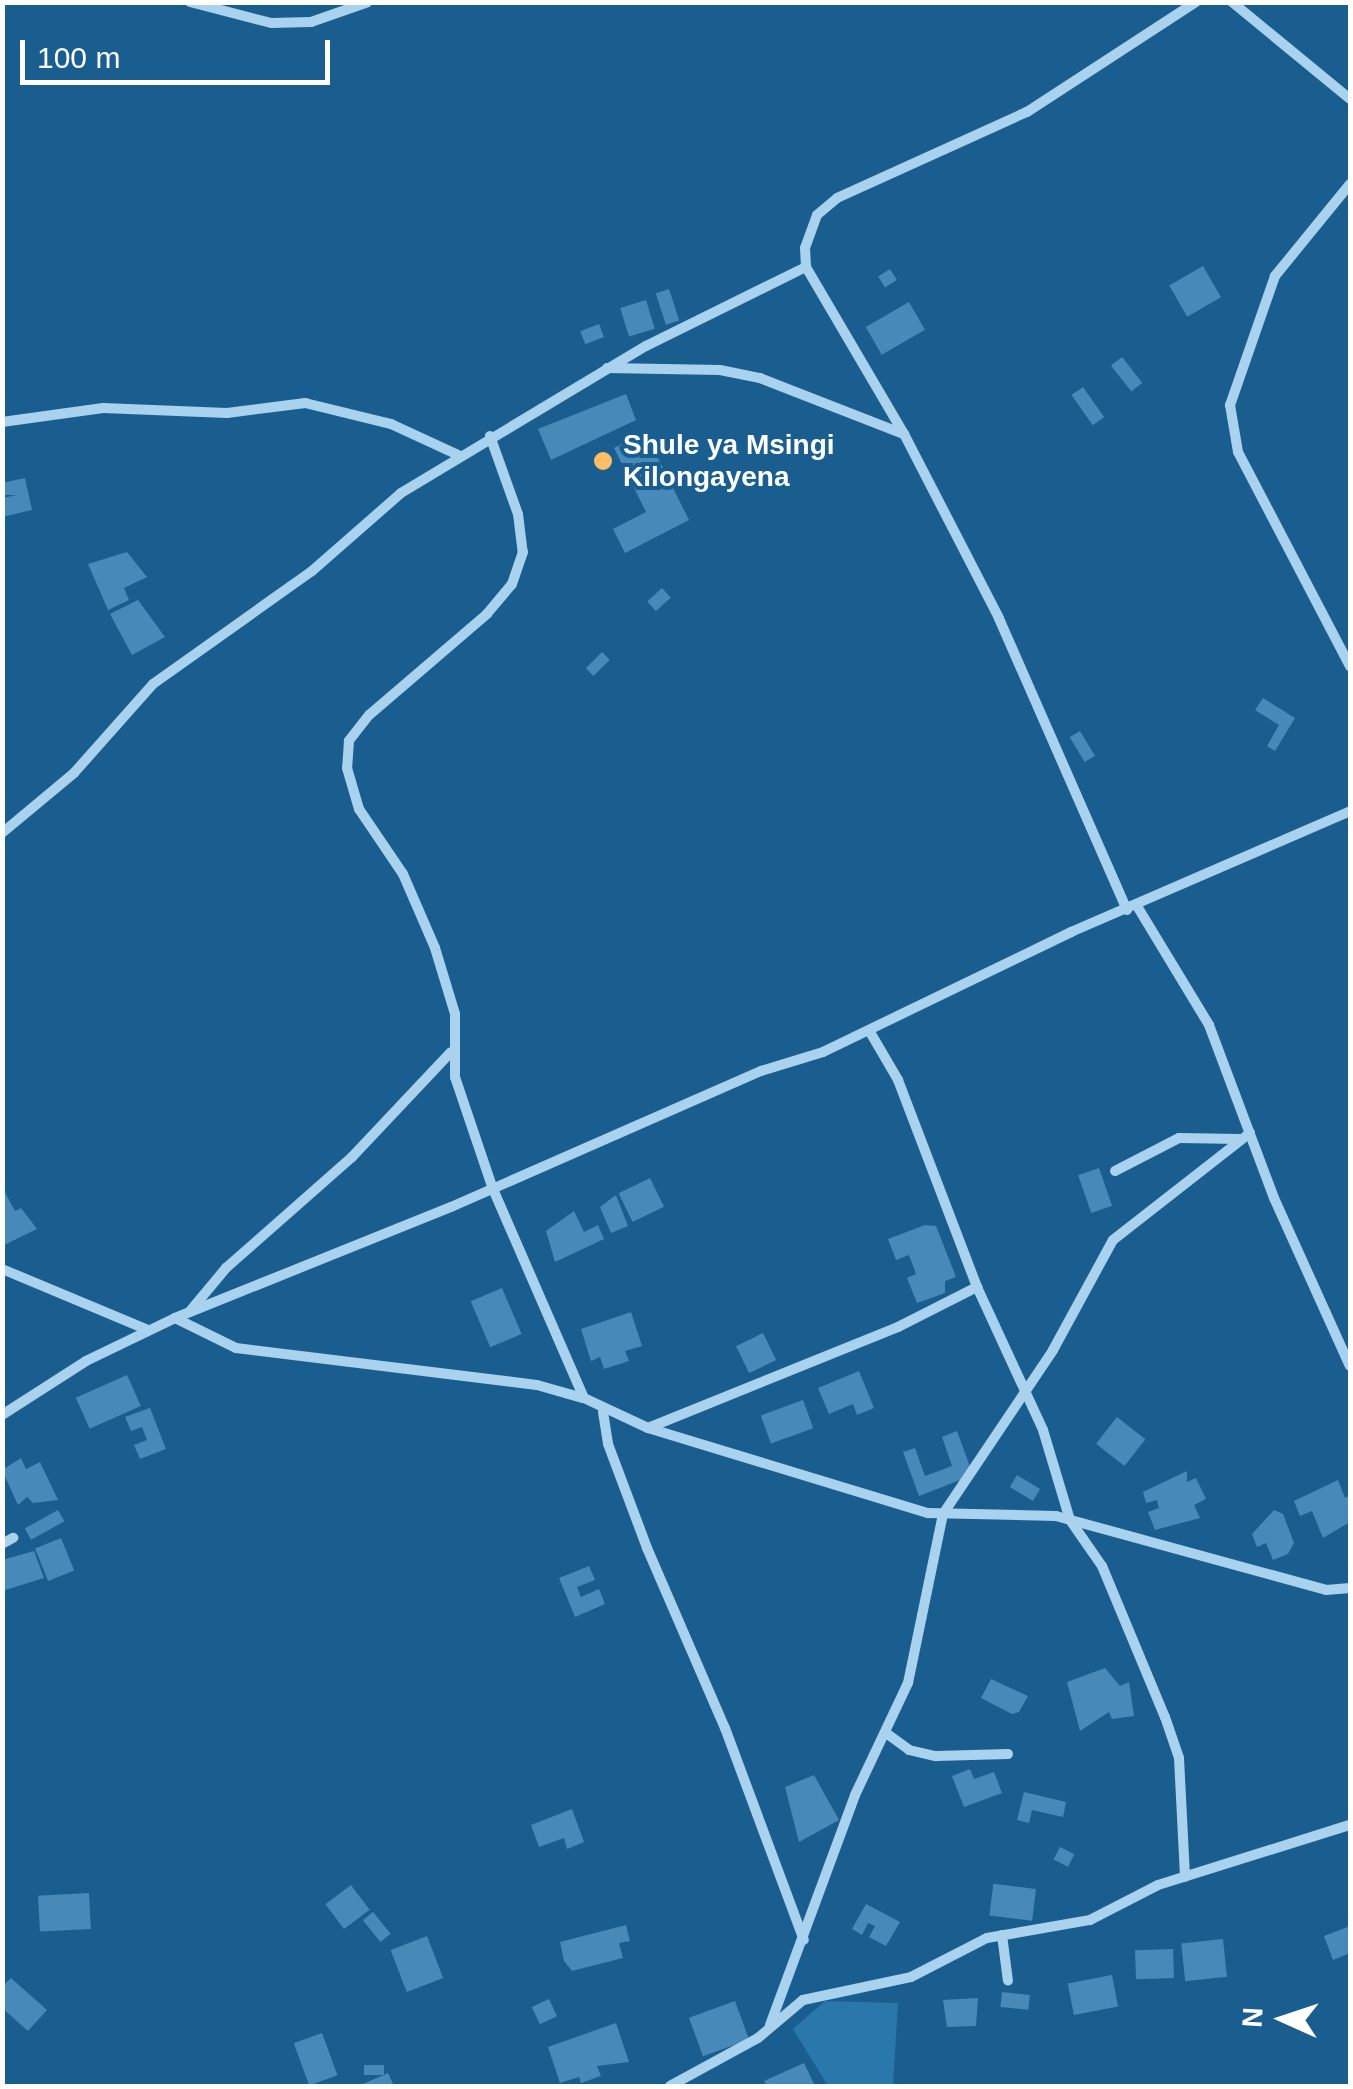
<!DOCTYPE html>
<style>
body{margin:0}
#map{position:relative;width:1353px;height:2089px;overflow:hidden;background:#1a5e90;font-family:Arial,sans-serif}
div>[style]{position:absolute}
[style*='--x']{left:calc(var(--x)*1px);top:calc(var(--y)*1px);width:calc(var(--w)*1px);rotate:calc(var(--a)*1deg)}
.green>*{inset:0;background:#2a77ac}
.building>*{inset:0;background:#4789b9;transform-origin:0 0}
.minor>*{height:10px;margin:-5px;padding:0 5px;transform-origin:5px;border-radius:5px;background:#a8d2ee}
.dots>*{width:28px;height:28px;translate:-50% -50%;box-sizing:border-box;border:5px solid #1a5e90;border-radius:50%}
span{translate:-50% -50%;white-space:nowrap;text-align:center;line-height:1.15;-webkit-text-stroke:8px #1a5e90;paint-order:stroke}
.poi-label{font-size:28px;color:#fff;font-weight:700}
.left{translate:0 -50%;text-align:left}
.frame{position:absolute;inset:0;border:5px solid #fff;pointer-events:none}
.north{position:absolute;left:1233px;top:1969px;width:100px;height:100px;-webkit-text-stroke:8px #1a5e90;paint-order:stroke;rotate:273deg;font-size:28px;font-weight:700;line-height:40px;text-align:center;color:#fff}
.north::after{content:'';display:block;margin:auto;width:35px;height:45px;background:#fff;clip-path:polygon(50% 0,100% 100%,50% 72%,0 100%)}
.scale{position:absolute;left:20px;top:40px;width:310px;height:45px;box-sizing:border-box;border:5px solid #fff;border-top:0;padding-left:12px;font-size:30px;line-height:35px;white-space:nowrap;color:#fff;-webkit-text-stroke:8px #1a5e90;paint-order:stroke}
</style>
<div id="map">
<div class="green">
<i style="clip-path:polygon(825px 2001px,898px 2003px,893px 2086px,828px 2086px,793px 2029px)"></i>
</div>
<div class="building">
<i style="left:1203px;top:266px;width:36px;height:39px;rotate:60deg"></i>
<i style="left:890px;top:269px;width:13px;height:14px;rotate:58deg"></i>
<i style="left:669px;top:289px;width:33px;height:14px;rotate:72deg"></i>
<i style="left:646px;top:300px;width:30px;height:27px;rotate:73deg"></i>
<i style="left:909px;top:302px;width:32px;height:50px;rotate:60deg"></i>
<i style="left:599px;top:324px;width:14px;height:20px;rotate:69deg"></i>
<i style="left:1122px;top:357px;width:33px;height:14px;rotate:52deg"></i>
<i style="left:1083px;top:387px;width:37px;height:14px;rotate:55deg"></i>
<i style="clip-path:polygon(626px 394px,636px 420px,551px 460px,538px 429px)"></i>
<i style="clip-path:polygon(645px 432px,689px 520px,625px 553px,613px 529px,646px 512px,614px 448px)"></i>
<i style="clip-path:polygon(25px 478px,32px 510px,2px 517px,2px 498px,17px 495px,2px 495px,2px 483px)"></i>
<i style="clip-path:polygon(127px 552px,147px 577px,124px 588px,129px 600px,108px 610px,88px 564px)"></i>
<i style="left:662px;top:588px;width:13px;height:20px;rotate:48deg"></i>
<i style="clip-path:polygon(138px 600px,165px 637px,132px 655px,110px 614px)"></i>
<i style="left:602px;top:652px;width:11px;height:23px;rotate:45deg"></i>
<i style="clip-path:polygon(1263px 698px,1295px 718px,1275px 751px,1267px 746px,1279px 725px,1255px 710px)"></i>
<i style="left:1080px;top:731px;width:29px;height:12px;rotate:59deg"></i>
<i style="left:1099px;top:1168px;width:40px;height:22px;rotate:71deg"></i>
<i style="left:650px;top:1178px;width:32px;height:35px;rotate:64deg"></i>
<i style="clip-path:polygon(2px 1187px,15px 1211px,21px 1208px,37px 1229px,2px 1246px)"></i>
<i style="clip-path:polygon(616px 1195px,628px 1226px,611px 1233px,600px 1207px)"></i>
<i style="clip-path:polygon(574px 1211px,584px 1232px,598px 1225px,604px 1239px,555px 1262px,546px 1231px)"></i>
<i style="clip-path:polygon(925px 1225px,936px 1226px,956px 1277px,945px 1281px,945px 1293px,917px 1303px,907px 1278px,916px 1274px,909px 1255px,896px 1260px,888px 1239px)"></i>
<i style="left:502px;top:1288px;width:50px;height:34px;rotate:67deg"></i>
<i style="clip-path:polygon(631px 1312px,642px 1346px,625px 1351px,629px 1361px,604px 1369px,600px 1357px,591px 1361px,581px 1329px)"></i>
<i style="left:763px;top:1333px;width:30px;height:30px;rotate:64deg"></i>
<i style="clip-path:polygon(859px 1371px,874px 1408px,857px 1415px,853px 1404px,829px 1414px,818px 1388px)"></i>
<i style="left:127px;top:1375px;width:34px;height:56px;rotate:66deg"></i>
<i style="left:803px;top:1400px;width:30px;height:45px;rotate:70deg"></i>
<i style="clip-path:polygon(150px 1408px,166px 1449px,140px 1459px,134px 1445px,147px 1440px,142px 1427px,131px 1431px,125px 1417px)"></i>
<i style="left:1117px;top:1417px;width:36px;height:34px;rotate:38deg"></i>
<i style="clip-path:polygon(957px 1431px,973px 1475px,919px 1496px,903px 1452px,915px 1448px,925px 1476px,952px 1466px,942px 1437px)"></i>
<i style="clip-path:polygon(21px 1458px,26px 1469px,40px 1462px,58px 1500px,33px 1503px,27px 1497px,18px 1505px,2px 1470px)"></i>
<i style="clip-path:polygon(1187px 1471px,1187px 1482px,1196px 1478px,1206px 1499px,1194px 1505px,1200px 1518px,1155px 1530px,1148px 1512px,1159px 1508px,1157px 1500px,1146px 1503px,1143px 1492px)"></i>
<i style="left:1017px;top:1475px;width:27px;height:14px;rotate:31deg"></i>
<i style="clip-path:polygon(1338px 1480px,1345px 1498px,1350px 1495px,1350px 1522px,1323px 1538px,1312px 1511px,1300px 1516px,1294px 1501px)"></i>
<i style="left:58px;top:1510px;width:13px;height:38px;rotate:61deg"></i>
<i style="clip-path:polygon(1274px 1510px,1283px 1514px,1294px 1543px,1288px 1554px,1273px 1560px,1266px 1543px,1257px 1547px,1252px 1534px)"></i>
<i style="left:61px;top:1538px;width:35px;height:28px;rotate:68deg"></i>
<i style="clip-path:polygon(34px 1551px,44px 1578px,2px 1591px,2px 1560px)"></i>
<i style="clip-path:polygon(589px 1566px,595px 1580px,577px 1587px,581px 1597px,599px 1589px,605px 1604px,575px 1617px,559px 1578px)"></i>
<i style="clip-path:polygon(1105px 1668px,1120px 1686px,1129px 1682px,1134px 1716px,1112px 1719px,1109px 1712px,1080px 1731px,1067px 1682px)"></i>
<i style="clip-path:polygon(991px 1679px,1028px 1696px,1019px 1712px,1012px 1714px,981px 1698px)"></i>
<i style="clip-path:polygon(970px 1769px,974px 1779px,994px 1772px,1002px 1793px,964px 1807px,952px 1776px)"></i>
<i style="clip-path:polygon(814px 1775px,839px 1820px,799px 1842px,785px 1787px)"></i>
<i style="clip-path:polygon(1024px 1792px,1066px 1802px,1063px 1817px,1032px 1810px,1029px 1823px,1017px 1820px)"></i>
<i style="clip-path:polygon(572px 1809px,584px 1842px,567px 1849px,564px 1838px,539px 1847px,531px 1825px)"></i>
<i style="left:1060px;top:1847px;width:16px;height:14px;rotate:27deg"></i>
<i style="left:351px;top:1885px;width:31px;height:32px;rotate:53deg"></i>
<i style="left:1036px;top:1889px;width:32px;height:43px;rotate:97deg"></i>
<i style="left:89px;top:1893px;width:36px;height:51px;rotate:87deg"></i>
<i style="clip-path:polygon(866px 1904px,900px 1922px,886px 1946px,869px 1937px,875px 1926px,868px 1923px,862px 1935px,852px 1929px)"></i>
<i style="left:373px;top:1912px;width:28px;height:13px;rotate:51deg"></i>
<i style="clip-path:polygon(626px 1925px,630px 1941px,619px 1943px,623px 1958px,572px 1971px,564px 1961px,560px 1942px)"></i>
<i style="clip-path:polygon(1350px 1926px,1350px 1953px,1333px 1960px,1324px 1936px)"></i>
<i style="left:427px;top:1936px;width:45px;height:39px;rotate:69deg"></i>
<i style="left:1223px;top:1939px;width:38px;height:42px;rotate:84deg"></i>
<i style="left:1173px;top:1949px;width:29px;height:38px;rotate:88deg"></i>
<i style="left:1112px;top:1975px;width:32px;height:45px;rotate:79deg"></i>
<i style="clip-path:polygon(11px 1978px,47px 2010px,28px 2031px,2px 2008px,2px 1987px)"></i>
<i style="left:1002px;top:1992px;width:28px;height:15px;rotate:6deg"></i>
<i style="clip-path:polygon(978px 1998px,976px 2026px,947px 2027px,943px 2000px)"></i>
<i style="left:549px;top:1999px;width:19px;height:19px;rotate:65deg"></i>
<i style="left:735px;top:2001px;width:41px;height:49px;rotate:70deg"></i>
<i style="clip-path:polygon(616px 2023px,629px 2062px,597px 2066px,601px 2076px,581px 2083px,579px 2077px,560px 2083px,548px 2047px)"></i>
<i style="left:322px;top:2033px;width:45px;height:30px;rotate:70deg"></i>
<i style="clip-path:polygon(804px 2063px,815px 2086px,767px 2086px,764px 2081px)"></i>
<i style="left:364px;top:2065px;width:20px;height:10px"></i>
<i style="clip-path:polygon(388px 2073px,394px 2086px,358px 2086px,384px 2075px)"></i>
</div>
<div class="minor">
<i style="--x:190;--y:2;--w:84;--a:14.5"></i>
<i style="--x:271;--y:23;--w:40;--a:-1.4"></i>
<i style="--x:311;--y:22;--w:60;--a:-19.3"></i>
<i style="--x:1232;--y:2;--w:153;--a:39.4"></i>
<i style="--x:1350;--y:184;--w:119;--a:129.2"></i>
<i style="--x:1275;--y:276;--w:137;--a:109.2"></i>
<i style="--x:1230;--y:405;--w:48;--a:80.3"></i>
<i style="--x:1238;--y:452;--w:242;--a:62.4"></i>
<i style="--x:607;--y:368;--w:113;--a:1"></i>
<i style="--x:720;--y:370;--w:41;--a:11.3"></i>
<i style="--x:760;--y:378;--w:155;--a:21.3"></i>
<i style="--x:2;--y:422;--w:102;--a:-7.9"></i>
<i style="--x:103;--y:408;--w:124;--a:2.3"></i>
<i style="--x:227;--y:413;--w:79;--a:-7.3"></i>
<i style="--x:305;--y:403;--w:89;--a:13.7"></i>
<i style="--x:391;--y:424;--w:74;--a:24.8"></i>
<i style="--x:490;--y:436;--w:83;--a:70.3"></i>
<i style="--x:518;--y:514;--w:38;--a:83"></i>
<i style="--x:523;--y:552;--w:34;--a:109"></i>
<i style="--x:512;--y:584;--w:39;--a:130"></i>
<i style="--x:487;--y:614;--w:155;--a:139.4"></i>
<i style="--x:369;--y:715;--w:33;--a:128"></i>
<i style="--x:349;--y:741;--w:27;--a:94"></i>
<i style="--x:347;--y:768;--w:43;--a:73.7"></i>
<i style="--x:359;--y:809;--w:78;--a:55.9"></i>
<i style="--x:403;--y:874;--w:81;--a:66.6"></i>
<i style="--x:435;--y:948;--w:69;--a:73.1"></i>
<i style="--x:455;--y:1014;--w:63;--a:90"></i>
<i style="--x:455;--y:1077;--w:118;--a:71.3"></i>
<i style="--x:493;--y:1189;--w:228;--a:66.5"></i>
<i style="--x:584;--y:1398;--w:71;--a:25.1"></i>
<i style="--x:648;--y:1428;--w:293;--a:16.9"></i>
<i style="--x:928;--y:1513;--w:128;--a:1.3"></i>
<i style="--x:1056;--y:1516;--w:280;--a:15.3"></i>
<i style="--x:1326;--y:1590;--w:24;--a:-5"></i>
<i style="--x:2;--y:833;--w:94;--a:-39.8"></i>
<i style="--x:74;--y:773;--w:119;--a:-48.4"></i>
<i style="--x:153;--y:684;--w:195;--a:-35.4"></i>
<i style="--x:312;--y:571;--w:118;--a:-41.2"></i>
<i style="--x:401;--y:493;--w:286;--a:-31"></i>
<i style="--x:646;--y:346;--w:178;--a:-26.3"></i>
<i style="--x:1137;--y:906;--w:139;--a:58.8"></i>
<i style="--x:1209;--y:1025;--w:185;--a:69.4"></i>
<i style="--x:1274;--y:1198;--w:184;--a:65.7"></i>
<i style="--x:1127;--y:910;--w:319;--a:-113.7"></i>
<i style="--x:999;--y:618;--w:207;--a:-117.3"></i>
<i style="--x:904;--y:434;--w:194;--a:-120.4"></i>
<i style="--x:806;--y:267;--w:19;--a:-93"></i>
<i style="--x:805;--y:248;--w:35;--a:-70"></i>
<i style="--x:817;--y:215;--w:26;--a:-40"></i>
<i style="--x:837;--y:198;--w:209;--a:-24.4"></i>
<i style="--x:1027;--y:112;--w:202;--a:-33.1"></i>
<i style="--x:870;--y:1032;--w:56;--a:59.7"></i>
<i style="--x:898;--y:1080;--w:222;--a:69.1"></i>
<i style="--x:977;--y:1287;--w:157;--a:65.2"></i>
<i style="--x:1043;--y:1430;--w:94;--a:73.3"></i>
<i style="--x:1070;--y:1520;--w:56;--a:55.2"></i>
<i style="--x:1102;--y:1566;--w:164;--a:67.4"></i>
<i style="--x:1165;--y:1717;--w:43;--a:71.1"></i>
<i style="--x:1179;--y:1758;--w:119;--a:87.1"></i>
<i style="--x:1115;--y:1171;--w:72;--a:-27.3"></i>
<i style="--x:1179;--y:1138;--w:61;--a:0.9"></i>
<i style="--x:2;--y:1269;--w:158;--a:22.7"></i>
<i style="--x:191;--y:1310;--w:55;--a:-50.2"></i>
<i style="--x:226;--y:1268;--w:168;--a:-41.4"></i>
<i style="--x:352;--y:1157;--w:144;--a:-46.7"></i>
<i style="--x:175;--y:1318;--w:68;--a:26.2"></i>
<i style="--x:236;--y:1348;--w:303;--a:7"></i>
<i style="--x:537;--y:1385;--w:48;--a:15.8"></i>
<i style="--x:603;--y:1412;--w:32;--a:81"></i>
<i style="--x:608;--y:1444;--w:111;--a:69.4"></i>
<i style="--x:647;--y:1548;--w:196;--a:66.6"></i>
<i style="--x:725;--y:1728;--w:226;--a:69.6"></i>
<i style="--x:2;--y:1415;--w:100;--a:-32.7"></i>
<i style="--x:86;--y:1361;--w:99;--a:-25.8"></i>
<i style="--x:175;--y:1318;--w:297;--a:-21.9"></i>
<i style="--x:451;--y:1207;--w:339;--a:-23.7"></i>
<i style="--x:761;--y:1071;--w:65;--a:-17"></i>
<i style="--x:823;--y:1052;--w:276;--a:-25.8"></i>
<i style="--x:1071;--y:932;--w:304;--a:-23.4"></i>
<i style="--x:648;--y:1428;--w:270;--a:-22"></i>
<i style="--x:898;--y:1327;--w:89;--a:-26.9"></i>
<i style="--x:2;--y:1544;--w:13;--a:-29"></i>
<i style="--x:886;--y:1733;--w:29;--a:36"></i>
<i style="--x:909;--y:1750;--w:28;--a:13"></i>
<i style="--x:936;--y:1756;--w:72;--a:-1.6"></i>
<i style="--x:1002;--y:1935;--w:46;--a:82.6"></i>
<i style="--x:770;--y:2025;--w:245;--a:-69.7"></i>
<i style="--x:855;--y:1795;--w:124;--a:-64.7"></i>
<i style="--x:908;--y:1683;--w:173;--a:-78.3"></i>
<i style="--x:943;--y:1514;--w:197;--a:-56.1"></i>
<i style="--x:1053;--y:1350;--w:125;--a:-61.4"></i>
<i style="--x:1113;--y:1240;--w:174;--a:-38"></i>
<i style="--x:670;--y:2086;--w:100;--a:-28.6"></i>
<i style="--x:758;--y:2038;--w:59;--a:-40.2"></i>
<i style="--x:803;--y:2000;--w:110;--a:-12"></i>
<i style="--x:911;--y:1977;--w:85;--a:-27.2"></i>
<i style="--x:987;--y:1938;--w:105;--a:-9.9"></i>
<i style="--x:1090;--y:1920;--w:76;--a:-27.2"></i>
<i style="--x:1158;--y:1885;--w:201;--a:-17.4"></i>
</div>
<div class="dots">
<i style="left:603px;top:461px;background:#ffbe66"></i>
</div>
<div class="poi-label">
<span class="left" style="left:623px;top:461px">Shule ya Msingi<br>Kilongayena</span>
</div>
<div class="frame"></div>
<div class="north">N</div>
<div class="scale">100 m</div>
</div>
